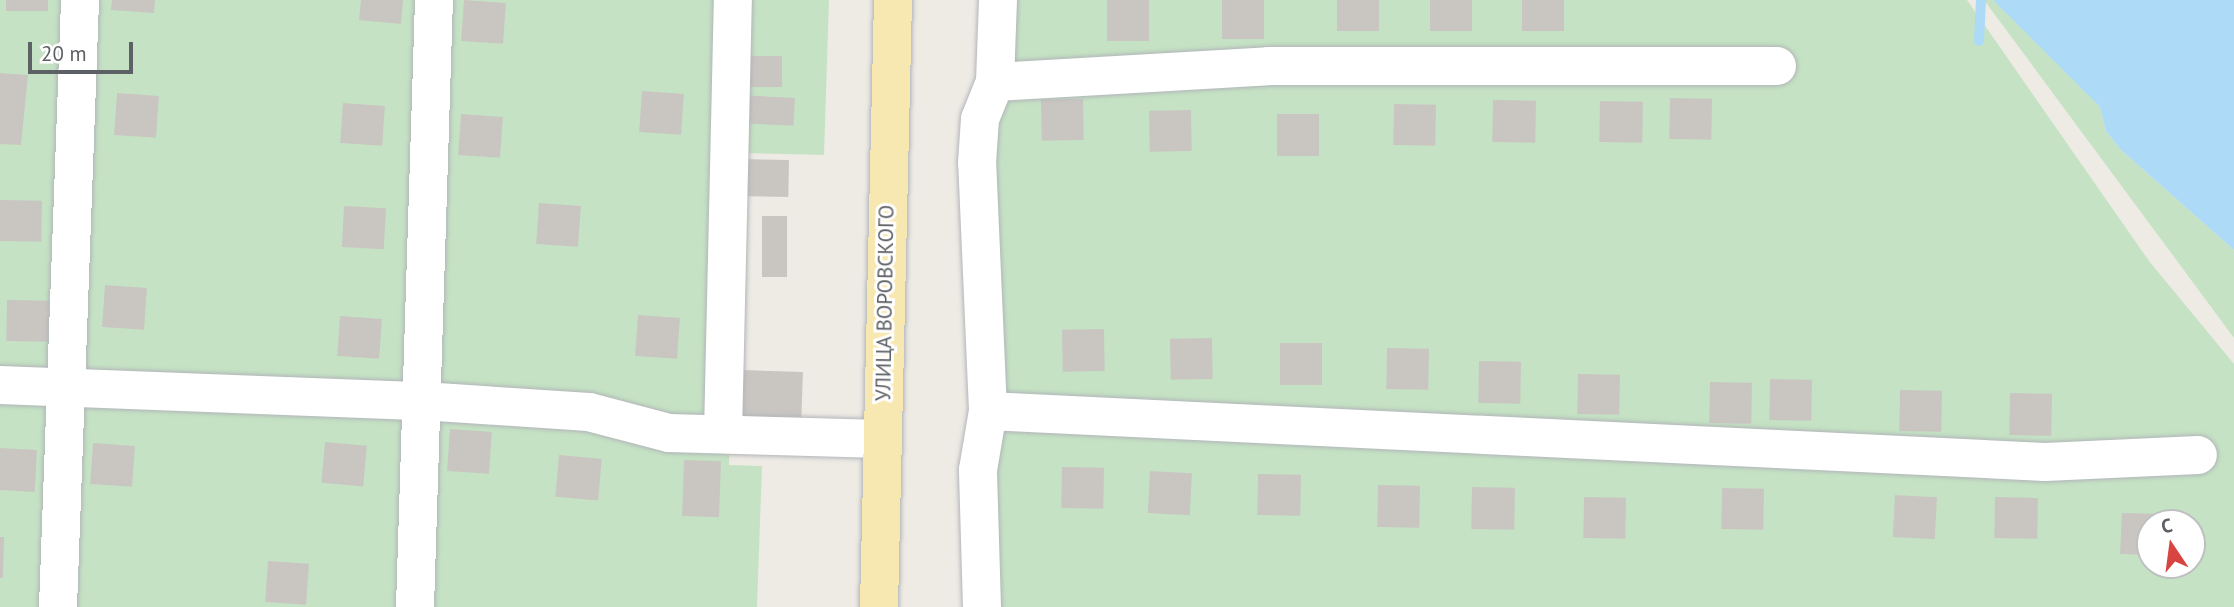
<!DOCTYPE html>
<meta charset="utf-8">
<style>
body{margin:0}
#map{position:relative;width:2234px;height:607px;overflow:hidden;background:#eeebe5;font-family:"PT Sans",sans-serif}
div>[style]{position:absolute}
[style*='--x']{left:calc(var(--x)*1px);top:calc(var(--y)*1px);width:calc(var(--w)*1px);rotate:calc(var(--a)*1deg)}
.green>*{inset:0;background:#c5e3c4}
.water>*{inset:0;background:#acdaf7}
.stream>*{height:10px;margin:-5px;padding:0 5px;transform-origin:5px;border-radius:5px;background:#acdaf7}
.building>*{inset:0;background:#c9c6c2;transform-origin:0 0}
.roads{filter:drop-shadow(0 0 2px #b2b5b9) drop-shadow(0 0 2px #b2b5b9)}
.minor>*{height:38px;margin:-19px;padding:0 19px;transform-origin:19px;border-radius:19px;background:#fff}
.major>*{height:38px;margin:-19px;padding:0 19px;transform-origin:19px;border-radius:19px;background:#f7e8b1}
span{translate:-50% -50%;white-space:nowrap;text-align:center;line-height:1.15;-webkit-text-stroke:6px #fff;paint-order:stroke}
.street-label{font-size:21px;color:#5d6064}
.north{position:absolute;left:2136px;top:509px;width:70px;height:70px;box-sizing:border-box;background:#fff;border:2px solid #bebfc1;border-radius:50%;rotate:347deg;font-size:19px;font-weight:700;line-height:28px;text-align:center;color:#5d6064}
.north::after{content:'';display:block;margin:auto;width:24px;height:32px;background:#d84540;clip-path:polygon(50% 0,100% 100%,50% 72%,0 100%)}
.scale{position:absolute;left:28px;top:42px;width:105px;height:32px;box-sizing:border-box;border:4px solid #5d6064;border-top:0;padding-left:9px;font-size:21px;line-height:24px;white-space:nowrap;color:#5d6064;-webkit-text-stroke:5px #fff;paint-order:stroke}
</style>
<div id="map">
<div class="green">
<i style="clip-path:polygon(0 0,829px 0,824px 155px,741px 153px,729px 465px,762px 466px,757px 607px,0 607px)"></i>
<i style="clip-path:polygon(evenodd,986px 0,1967px 0,2149px 261px,2234px 364px,2234px 607px,975px 607px,986px 0,2150px 523px,2192px 523px,2192px 565px,2150px 565px,2150px 523px)"></i>
<i style="clip-path:polygon(1984px 0,1993px 0,2049px 50px,2100px 107px,2106px 131px,2120px 149px,2234px 250px,2234px 338px)"></i>
</div>
<div class="water">
<i style="clip-path:polygon(1993px 0,2234px 0,2234px 250px,2120px 149px,2106px 131px,2100px 107px)"></i>
</div>
<div class="stream">
<i style="--x:1979;--y:41;--w:41;--a:-87.2"></i>
</div>
<div class="building">
<i style="left:6px;top:0;width:42px;height:11px"></i>
<i style="clip-path:polygon(112px 0,155px 0,154px 13px,111px 10px)"></i>
<i style="clip-path:polygon(361px 0,403px 0,401px 24px,359px 20px)"></i>
<i style="left:464px;top:0;width:42px;height:41px;rotate:4deg"></i>
<i style="left:1149px;top:0;width:41px;height:42px;rotate:90deg"></i>
<i style="left:1222px;top:0;width:42px;height:39px"></i>
<i style="left:1337px;top:0;width:42px;height:31px"></i>
<i style="left:1430px;top:0;width:42px;height:31px"></i>
<i style="left:1522px;top:0;width:42px;height:31px"></i>
<i style="left:745px;top:56px;width:37px;height:31px"></i>
<i style="clip-path:polygon(0 73px,28px 75px,21px 145px,0 144px)"></i>
<i style="left:642px;top:91px;width:42px;height:41px;rotate:4deg"></i>
<i style="left:117px;top:93px;width:42px;height:42px;rotate:4deg"></i>
<i style="left:740px;top:95px;width:55px;height:28px;rotate:3deg"></i>
<i style="left:1670px;top:98px;width:42px;height:41px;rotate:1deg"></i>
<i style="left:1083px;top:99px;width:41px;height:42px;rotate:89deg"></i>
<i style="left:1493px;top:100px;width:43px;height:42px;rotate:1deg"></i>
<i style="left:1600px;top:101px;width:43px;height:41px;rotate:1deg"></i>
<i style="left:343px;top:103px;width:42px;height:40px;rotate:4deg"></i>
<i style="left:1394px;top:104px;width:42px;height:41px;rotate:1deg"></i>
<i style="left:1191px;top:110px;width:41px;height:42px;rotate:89deg"></i>
<i style="left:461px;top:114px;width:42px;height:41px;rotate:4deg"></i>
<i style="left:1277px;top:114px;width:42px;height:42px"></i>
<i style="left:735px;top:159px;width:54px;height:37px;rotate:1deg"></i>
<i style="left:0;top:200px;width:42px;height:41px;rotate:1deg"></i>
<i style="left:539px;top:203px;width:42px;height:41px;rotate:4deg"></i>
<i style="left:344px;top:206px;width:42px;height:41px;rotate:3deg"></i>
<i style="left:762px;top:216px;width:25px;height:61px"></i>
<i style="left:105px;top:285px;width:42px;height:42px;rotate:4deg"></i>
<i style="left:7px;top:300px;width:42px;height:41px;rotate:1deg"></i>
<i style="left:638px;top:315px;width:42px;height:41px;rotate:4deg"></i>
<i style="left:340px;top:316px;width:42px;height:40px;rotate:4deg"></i>
<i style="left:1104px;top:329px;width:42px;height:42px;rotate:89deg"></i>
<i style="left:1212px;top:338px;width:41px;height:42px;rotate:89deg"></i>
<i style="left:1280px;top:343px;width:42px;height:42px"></i>
<i style="left:1387px;top:348px;width:42px;height:41px;rotate:1deg"></i>
<i style="left:1479px;top:361px;width:42px;height:42px;rotate:1deg"></i>
<i style="left:743px;top:370px;width:60px;height:56px;rotate:2deg"></i>
<i style="left:1578px;top:374px;width:42px;height:40px;rotate:1deg"></i>
<i style="left:1770px;top:379px;width:42px;height:41px;rotate:1deg"></i>
<i style="left:1710px;top:382px;width:42px;height:41px;rotate:1deg"></i>
<i style="left:1900px;top:390px;width:42px;height:41px;rotate:1deg"></i>
<i style="left:2010px;top:393px;width:42px;height:42px;rotate:1deg"></i>
<i style="left:450px;top:429px;width:42px;height:42px;rotate:4deg"></i>
<i style="left:325px;top:442px;width:42px;height:41px;rotate:5deg"></i>
<i style="left:93px;top:443px;width:42px;height:41px;rotate:4deg"></i>
<i style="left:0;top:448px;width:37px;height:42px;rotate:3deg"></i>
<i style="left:559px;top:455px;width:43px;height:42px;rotate:5deg"></i>
<i style="left:684px;top:460px;width:37px;height:56px;rotate:2deg"></i>
<i style="left:1062px;top:467px;width:42px;height:41px;rotate:1deg"></i>
<i style="left:1150px;top:471px;width:42px;height:42px;rotate:3deg"></i>
<i style="left:1258px;top:474px;width:43px;height:41px;rotate:1deg"></i>
<i style="left:1378px;top:485px;width:42px;height:42px;rotate:1deg"></i>
<i style="left:1472px;top:487px;width:43px;height:42px;rotate:1deg"></i>
<i style="left:1722px;top:488px;width:42px;height:41px;rotate:1deg"></i>
<i style="left:1895px;top:495px;width:42px;height:42px;rotate:3deg"></i>
<i style="left:1584px;top:497px;width:42px;height:41px;rotate:1deg"></i>
<i style="left:1995px;top:497px;width:43px;height:41px;rotate:1deg"></i>
<i style="clip-path:polygon(2122px 513px,2164px 514px,2164px 523px,2150px 523px,2150px 555px,2120px 554px)"></i>
<i style="clip-path:polygon(0 537px,4px 537px,3px 578px,0 578px)"></i>
<i style="left:268px;top:561px;width:41px;height:41px;rotate:4deg"></i>
</div>
<div class="roads">
<div class="minor">
<i style="--x:995;--y:82;--w:274;--a:-3.3"></i>
<i style="--x:1269;--y:66;--w:508;--a:0"></i>
<i style="--x:0;--y:385;--w:422;--a:2.2"></i>
<i style="--x:422;--y:401;--w:167;--a:3.8"></i>
<i style="--x:589;--y:412;--w:83;--a:14.7"></i>
<i style="--x:669;--y:433;--w:212;--a:1.6"></i>
<i style="--x:988;--y:411;--w:1058;--a:2.76"></i>
<i style="--x:2045;--y:462;--w:153;--a:-2.6"></i>
<i style="--x:723;--y:434;--w:434;--a:-88.7"></i>
<i style="--x:58;--y:607;--w:607;--a:-87.92"></i>
<i style="--x:415;--y:607;--w:607;--a:-88.21"></i>
<i style="--x:982;--y:607;--w:137;--a:-91.7"></i>
<i style="--x:978;--y:470;--w:60;--a:-80.4"></i>
<i style="--x:988;--y:411;--w:248;--a:-92.5"></i>
<i style="--x:977;--y:163;--w:44;--a:-86.1"></i>
<i style="--x:980;--y:119;--w:40;--a:-68"></i>
<i style="--x:995;--y:82;--w:82;--a:-87.9"></i>
</div>
<div class="major">
<i style="--x:879;--y:607;--w:607;--a:-88.68"></i>
</div>
</div>
<div class="street-label">
<span style="left:885px;top:303px;rotate:-89deg">УЛИЦА ВОРОВСКОГО</span>
</div>
<div class="north">С</div>
<div class="scale">20 m</div>
</div>
